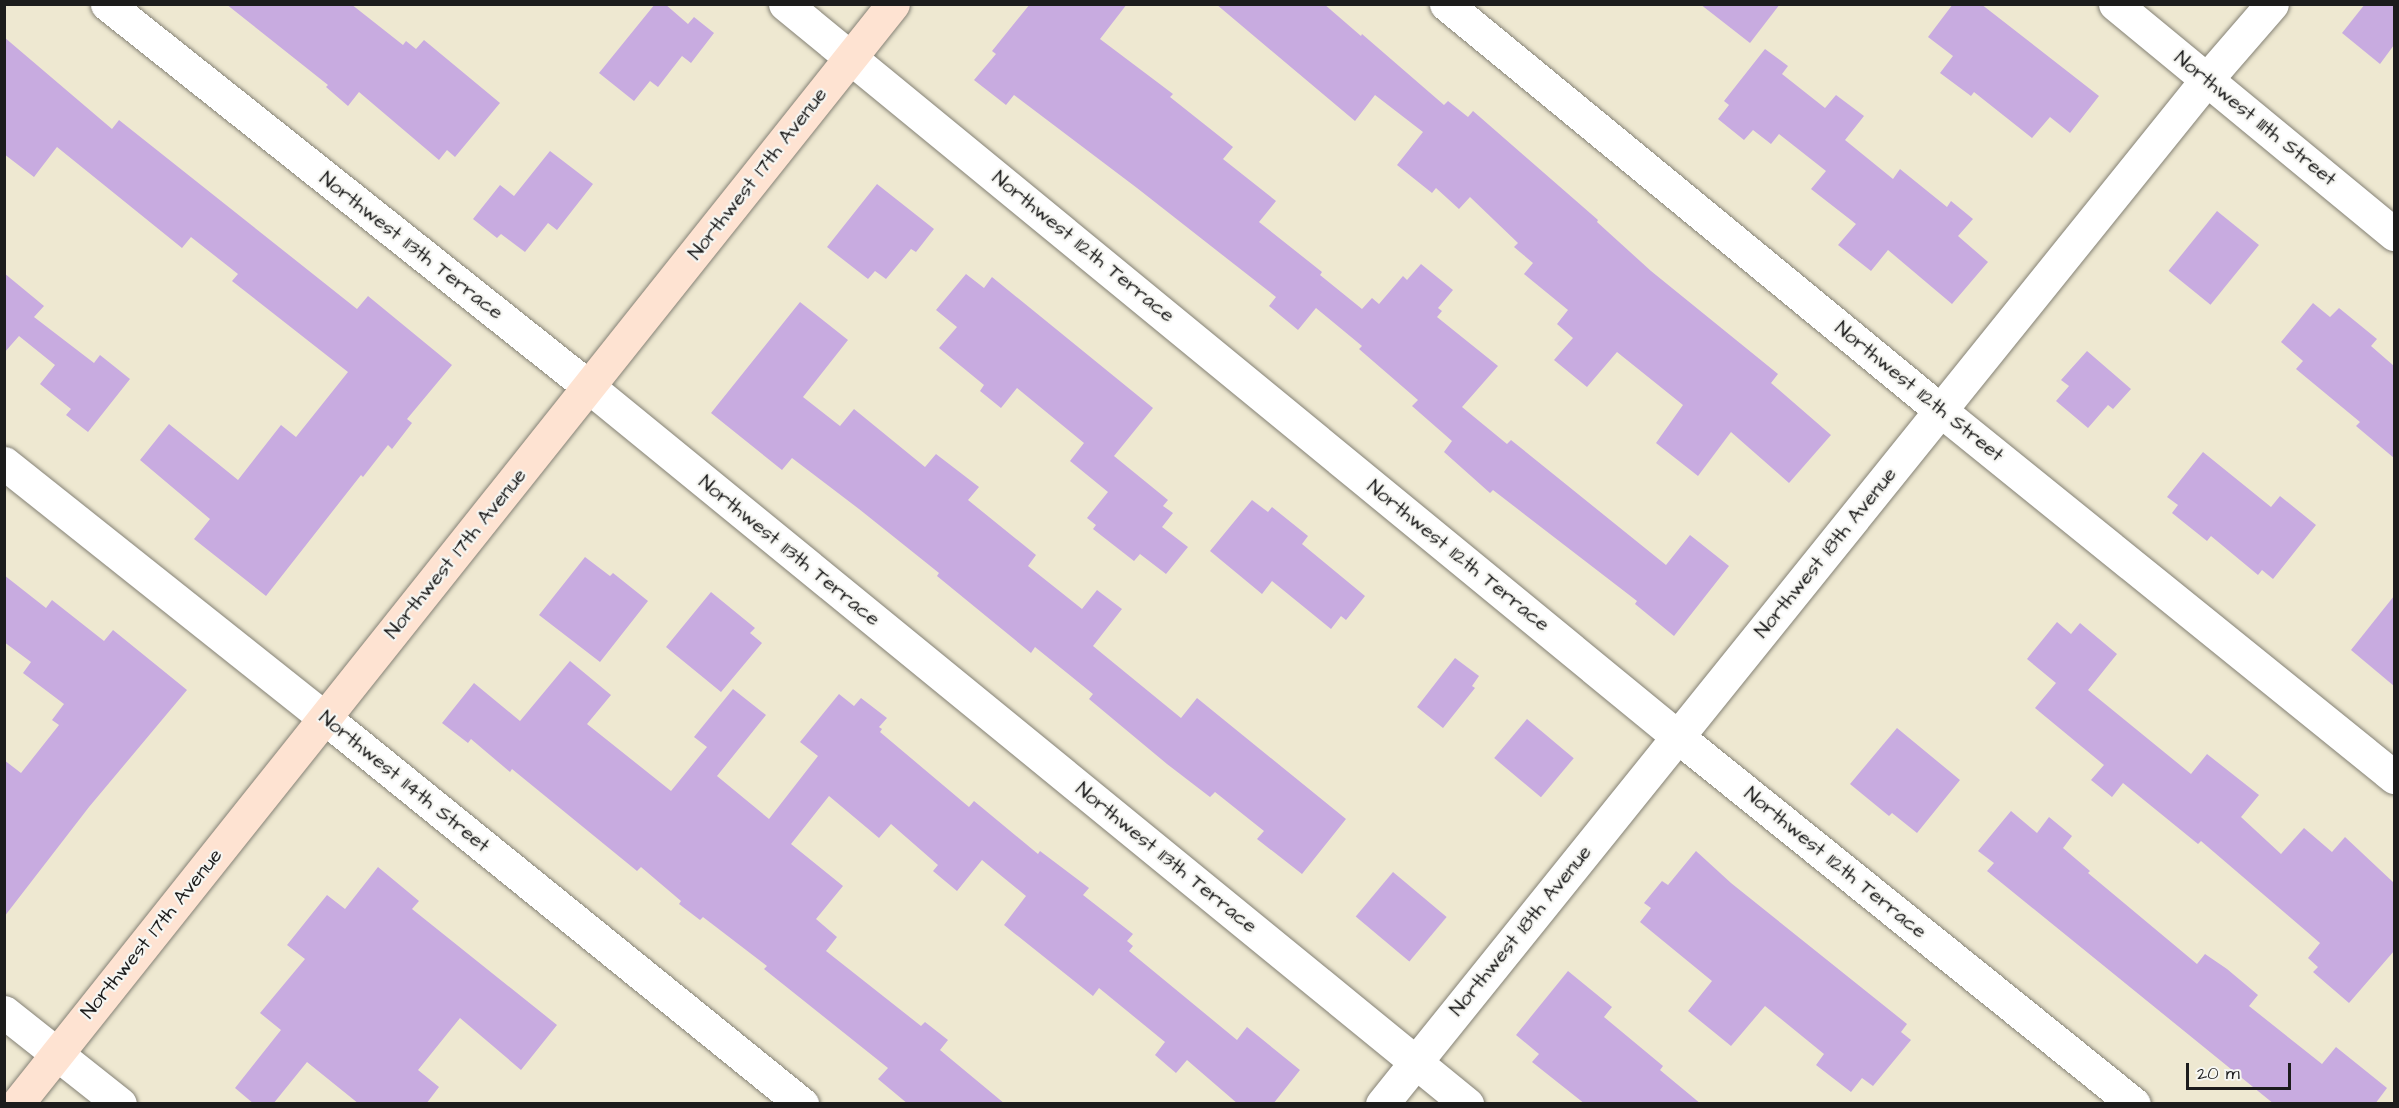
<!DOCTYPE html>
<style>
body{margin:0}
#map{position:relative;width:2399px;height:1108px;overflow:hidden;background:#eee8d1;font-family:"Architects Daughter",sans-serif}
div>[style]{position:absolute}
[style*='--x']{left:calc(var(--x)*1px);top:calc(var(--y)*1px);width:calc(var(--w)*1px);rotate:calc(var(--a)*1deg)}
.building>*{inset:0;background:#c8abe0;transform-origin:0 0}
.roads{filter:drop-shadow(0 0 2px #858276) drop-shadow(0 0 2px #858276)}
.minor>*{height:33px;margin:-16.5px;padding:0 16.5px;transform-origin:16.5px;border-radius:16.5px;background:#fff}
.tertiary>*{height:33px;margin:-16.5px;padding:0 16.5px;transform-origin:16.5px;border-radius:16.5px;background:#fff}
.secondary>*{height:33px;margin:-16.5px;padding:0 16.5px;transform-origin:16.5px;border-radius:16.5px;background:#fee3d2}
span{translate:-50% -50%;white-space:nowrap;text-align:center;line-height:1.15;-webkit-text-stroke:4.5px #f6f6f2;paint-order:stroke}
.street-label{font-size:20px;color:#1c1c1c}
.frame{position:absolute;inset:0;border:6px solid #1c1c1c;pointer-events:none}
.scale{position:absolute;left:2186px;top:1063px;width:105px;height:27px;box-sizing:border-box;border:3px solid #1c1c1c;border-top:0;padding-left:8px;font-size:18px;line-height:21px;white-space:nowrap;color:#1c1c1c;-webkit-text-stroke:4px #f6f6f2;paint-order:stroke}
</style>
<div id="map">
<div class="building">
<i style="clip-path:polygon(226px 4px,351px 4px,403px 45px,406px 41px,416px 49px,424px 40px,500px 103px,455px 157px,447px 150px,439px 160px,359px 92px,348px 106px,326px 87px,328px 85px)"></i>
<i style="clip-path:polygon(655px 4px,665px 4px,688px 24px,694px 17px,714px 33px,691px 63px,682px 56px,658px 87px,650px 81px,634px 101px,599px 73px)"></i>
<i style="clip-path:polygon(1030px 4px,1127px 4px,1100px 39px,1173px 94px,1170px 97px,1233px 147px,1223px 159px,1276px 201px,1259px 222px,1322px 272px,1320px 275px,1362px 309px,1372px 298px,1379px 304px,1403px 276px,1407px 280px,1421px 264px,1453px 290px,1438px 308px,1442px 311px,1437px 317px,1498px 366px,1462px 407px,1507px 444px,1511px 440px,1666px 565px,1690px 535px,1729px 566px,1674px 636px,1635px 604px,1637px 601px,1493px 490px,1490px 493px,1444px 452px,1452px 441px,1412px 406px,1418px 400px,1359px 349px,1362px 346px,1316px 308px,1298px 330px,1269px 306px,1276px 297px,1137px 188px,1014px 95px,1006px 105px,974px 80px,996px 54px,992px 51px)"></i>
<i style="clip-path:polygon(1216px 4px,1324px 4px,1361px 36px,1362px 34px,1444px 105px,1448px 101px,1468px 117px,1473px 111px,1598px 220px,1597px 222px,1651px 271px,1778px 374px,1771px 383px,1831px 435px,1789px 483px,1731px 432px,1698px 476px,1656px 443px,1683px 405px,1617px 352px,1587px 387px,1554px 360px,1573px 338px,1557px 324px,1568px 310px,1524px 274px,1533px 263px,1514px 247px,1518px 243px,1470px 197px,1459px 209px,1436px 188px,1432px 193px,1397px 165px,1423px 132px,1375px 95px,1355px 121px)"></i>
<i style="clip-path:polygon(1700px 4px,1780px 4px,1750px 43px)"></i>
<i style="clip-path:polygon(1953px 4px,1981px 4px,2099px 96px,2070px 133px,2050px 117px,2032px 138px,1974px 92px,1971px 96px,1940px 73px,1953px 56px,1928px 37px)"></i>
<i style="clip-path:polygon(2365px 4px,2394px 4px,2394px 45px,2380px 64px,2342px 33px)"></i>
<i style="clip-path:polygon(4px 37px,112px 129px,119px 120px,357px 309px,368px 296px,452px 365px,407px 419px,412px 423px,392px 449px,388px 445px,363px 477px,361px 475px,266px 596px,194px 539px,210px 519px,140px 460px,169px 424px,238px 480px,281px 425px,296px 437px,348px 372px,232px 281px,238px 274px,191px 237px,182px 248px,57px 147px,34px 177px,4px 154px)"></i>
<i style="clip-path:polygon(1765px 49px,1788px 66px,1782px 74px,1825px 108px,1836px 95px,1864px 116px,1845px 140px,1893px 179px,1900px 169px,1947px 207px,1951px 201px,1973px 219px,1958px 236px,1988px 262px,1952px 304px,1888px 250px,1871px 271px,1838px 245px,1856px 224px,1811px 189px,1826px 171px,1779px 134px,1771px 144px,1753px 130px,1744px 140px,1718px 119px,1729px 105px,1724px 101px)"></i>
<i style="clip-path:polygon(550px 151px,593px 184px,557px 230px,548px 223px,525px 252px,501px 234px,497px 238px,473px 219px,500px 185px,514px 196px)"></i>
<i style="clip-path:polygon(877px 184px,934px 229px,916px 252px,911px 249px,886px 279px,875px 271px,868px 279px,827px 247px)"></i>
<i style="left:2217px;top:211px;width:54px;height:77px;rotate:39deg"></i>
<i style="clip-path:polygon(4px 273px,44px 306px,34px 317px,94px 363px,100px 355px,130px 379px,88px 432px,66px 415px,71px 409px,40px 384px,55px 365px,19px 336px,4px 353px)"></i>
<i style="clip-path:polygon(966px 274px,984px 288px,992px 277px,1153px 408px,1114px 456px,1168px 500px,1163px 506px,1173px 513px,1162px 527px,1188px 547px,1166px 574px,1140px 554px,1134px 561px,1093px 529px,1096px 525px,1087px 518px,1108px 492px,1070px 461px,1084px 443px,1017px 388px,1001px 408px,980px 391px,984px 385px,939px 348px,957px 327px,936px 310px)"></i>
<i style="clip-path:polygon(800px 302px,848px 340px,803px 397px,840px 426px,854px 409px,925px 467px,936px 454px,979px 487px,968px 500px,1036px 555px,1028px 566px,1082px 609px,1097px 590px,1122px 609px,1093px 646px,1181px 718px,1197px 698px,1346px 819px,1302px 874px,1257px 839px,1264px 831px,1215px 792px,1210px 797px,1167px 764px,1089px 699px,1093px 694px,1035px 647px,1031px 653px,937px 576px,939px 573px,859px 509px,792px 458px,782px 470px,711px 413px)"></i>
<i style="clip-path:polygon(2313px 303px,2330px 317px,2339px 308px,2377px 339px,2371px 346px,2394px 366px,2394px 458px,2356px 426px,2360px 422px,2296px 369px,2303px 361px,2281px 342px)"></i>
<i style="clip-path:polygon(2087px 351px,2131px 389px,2113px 409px,2108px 405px,2088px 428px,2056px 401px,2069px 386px,2061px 380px)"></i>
<i style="clip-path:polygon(2203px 452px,2271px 507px,2280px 496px,2316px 525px,2273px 579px,2262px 570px,2258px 575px,2211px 536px,2207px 541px,2172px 513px,2178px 505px,2167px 497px)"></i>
<i style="clip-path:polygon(1252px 500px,1268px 512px,1272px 507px,1308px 536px,1302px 544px,1365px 596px,1346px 620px,1341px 616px,1331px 629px,1272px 581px,1262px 594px,1210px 551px)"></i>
<i style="clip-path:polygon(585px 557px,610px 576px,613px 573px,648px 601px,600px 662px,539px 615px)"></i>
<i style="clip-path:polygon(4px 575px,46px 608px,52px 600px,104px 641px,113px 630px,187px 690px,89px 807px,4px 917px,4px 760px,21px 773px,59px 725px,52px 720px,64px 704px,23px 673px,31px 662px,4px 642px)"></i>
<i style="clip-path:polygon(711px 592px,755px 628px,750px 633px,762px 643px,721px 692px,666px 647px)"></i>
<i style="clip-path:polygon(2394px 596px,2394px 686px,2351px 650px)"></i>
<i style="clip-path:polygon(2057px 622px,2071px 634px,2080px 623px,2117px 654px,2088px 690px,2191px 774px,2207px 754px,2259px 795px,2241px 817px,2281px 854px,2304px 828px,2332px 852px,2345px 837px,2394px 883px,2394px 951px,2349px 1003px,2313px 972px,2318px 967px,2308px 958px,2320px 943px,2201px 841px,2198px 844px,2123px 783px,2112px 797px,2091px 780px,2104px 765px,2035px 708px,2056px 683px,2027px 659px)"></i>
<i style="clip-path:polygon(1455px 658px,1479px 676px,1472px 686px,1475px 688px,1443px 728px,1417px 707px)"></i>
<i style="clip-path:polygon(570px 661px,611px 695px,587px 724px,671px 791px,707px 747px,694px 737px,733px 689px,766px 715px,717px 776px,769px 819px,818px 756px,800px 742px,839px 694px,854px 706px,861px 698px,887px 718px,879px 727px,882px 729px,880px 732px,969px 807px,974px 801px,1038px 854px,1040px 851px,1089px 888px,1083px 895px,1133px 934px,1127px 941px,1133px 946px,1129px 951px,1237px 1040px,1247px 1027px,1300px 1070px,1273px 1104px,1238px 1104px,1187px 1060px,1176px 1073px,1155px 1055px,1165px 1042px,1099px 988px,1093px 996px,1004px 925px,1026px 896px,982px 860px,957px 891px,933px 871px,938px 865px,891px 824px,879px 838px,829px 796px,791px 844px,843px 886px,816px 919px,837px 937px,826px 951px,921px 1026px,925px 1022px,948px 1040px,940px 1050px,1005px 1104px,908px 1104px,878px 1079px,888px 1068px,764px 969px,767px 966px,703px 917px,700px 920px,679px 904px,681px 901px,641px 867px,637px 871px,512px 769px,510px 772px,471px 739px,468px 743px,442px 723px,474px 683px,520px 721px)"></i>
<i style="left:1527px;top:719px;width:61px;height:51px;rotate:40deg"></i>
<i style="clip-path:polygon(1897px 728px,1960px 780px,1917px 833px,1892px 813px,1889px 816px,1850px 784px)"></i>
<i style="clip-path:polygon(2011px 811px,2037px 833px,2049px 817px,2072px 836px,2063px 848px,2090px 871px,2088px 873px,2197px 964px,2205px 954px,2227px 969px,2258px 995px,2249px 1006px,2322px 1064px,2336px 1047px,2387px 1088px,2375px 1104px,2274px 1104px,1987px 871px,1994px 863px,1978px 851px)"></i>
<i style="clip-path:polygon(1696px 851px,1731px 883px,1907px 1024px,1901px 1032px,1911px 1040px,1873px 1086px,1862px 1078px,1851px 1092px,1816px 1065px,1824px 1054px,1765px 1006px,1731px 1046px,1688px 1011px,1712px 981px,1640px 922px,1651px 908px,1644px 903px,1662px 881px,1668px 885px)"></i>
<i style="clip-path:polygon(378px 867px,419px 901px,412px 909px,557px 1025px,521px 1070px,460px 1018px,418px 1070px,439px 1087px,426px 1104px,359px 1104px,307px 1062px,273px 1104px,254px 1104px,235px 1088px,281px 1030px,260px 1013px,305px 959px,287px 945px,327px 895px,345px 909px)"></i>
<i style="left:1393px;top:872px;width:70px;height:58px;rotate:40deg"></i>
<i style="clip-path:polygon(1568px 971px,1612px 1007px,1604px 1017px,1663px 1066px,1660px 1070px,1701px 1104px,1585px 1104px,1532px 1062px,1539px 1054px,1516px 1035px)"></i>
</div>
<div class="roads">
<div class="minor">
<i style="--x:107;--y:4;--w:616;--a:38.47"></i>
<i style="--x:589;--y:387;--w:1134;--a:39.24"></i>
<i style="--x:785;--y:4;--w:1155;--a:39.38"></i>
<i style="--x:1678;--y:737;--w:585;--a:38.83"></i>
<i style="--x:1446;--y:4;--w:639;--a:39.42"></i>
<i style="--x:1940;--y:410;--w:584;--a:38.95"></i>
<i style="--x:4;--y:463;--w:410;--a:38.5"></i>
<i style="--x:325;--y:718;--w:614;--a:38.98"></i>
<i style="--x:4;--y:1012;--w:148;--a:38.4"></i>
<i style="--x:1382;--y:1104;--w:1316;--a:-51.17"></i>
<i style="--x:2207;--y:79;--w:99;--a:-49.1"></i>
</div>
<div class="tertiary">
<i style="--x:2115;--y:4;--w:362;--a:39.5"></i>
</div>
<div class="secondary">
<i style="--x:17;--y:1104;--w:1406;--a:-51.47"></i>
</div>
</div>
<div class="street-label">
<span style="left:2255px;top:119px;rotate:39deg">Northwest 111th Street</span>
<span style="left:758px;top:174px;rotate:-52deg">Northwest 17th Avenue</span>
<span style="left:411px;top:246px;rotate:38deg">Northwest 113th Terrace</span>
<span style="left:1083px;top:247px;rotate:39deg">Northwest 112th Terrace</span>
<span style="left:1919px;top:392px;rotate:39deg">Northwest 112th Street</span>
<span style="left:789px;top:551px;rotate:39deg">Northwest 113th Terrace</span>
<span style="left:1826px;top:553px;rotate:-51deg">Northwest 18th Avenue</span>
<span style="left:456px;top:554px;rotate:-51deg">Northwest 17th Avenue</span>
<span style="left:1458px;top:556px;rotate:39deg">Northwest 112th Terrace</span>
<span style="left:404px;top:782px;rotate:39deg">Northwest 114th Street</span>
<span style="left:1166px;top:858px;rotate:39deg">Northwest 113th Terrace</span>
<span style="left:1835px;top:863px;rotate:39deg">Northwest 112th Terrace</span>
<span style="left:1521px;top:931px;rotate:-51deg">Northwest 18th Avenue</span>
<span style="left:152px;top:934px;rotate:-51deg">Northwest 17th Avenue</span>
</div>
<div class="frame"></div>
<div class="scale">20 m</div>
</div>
